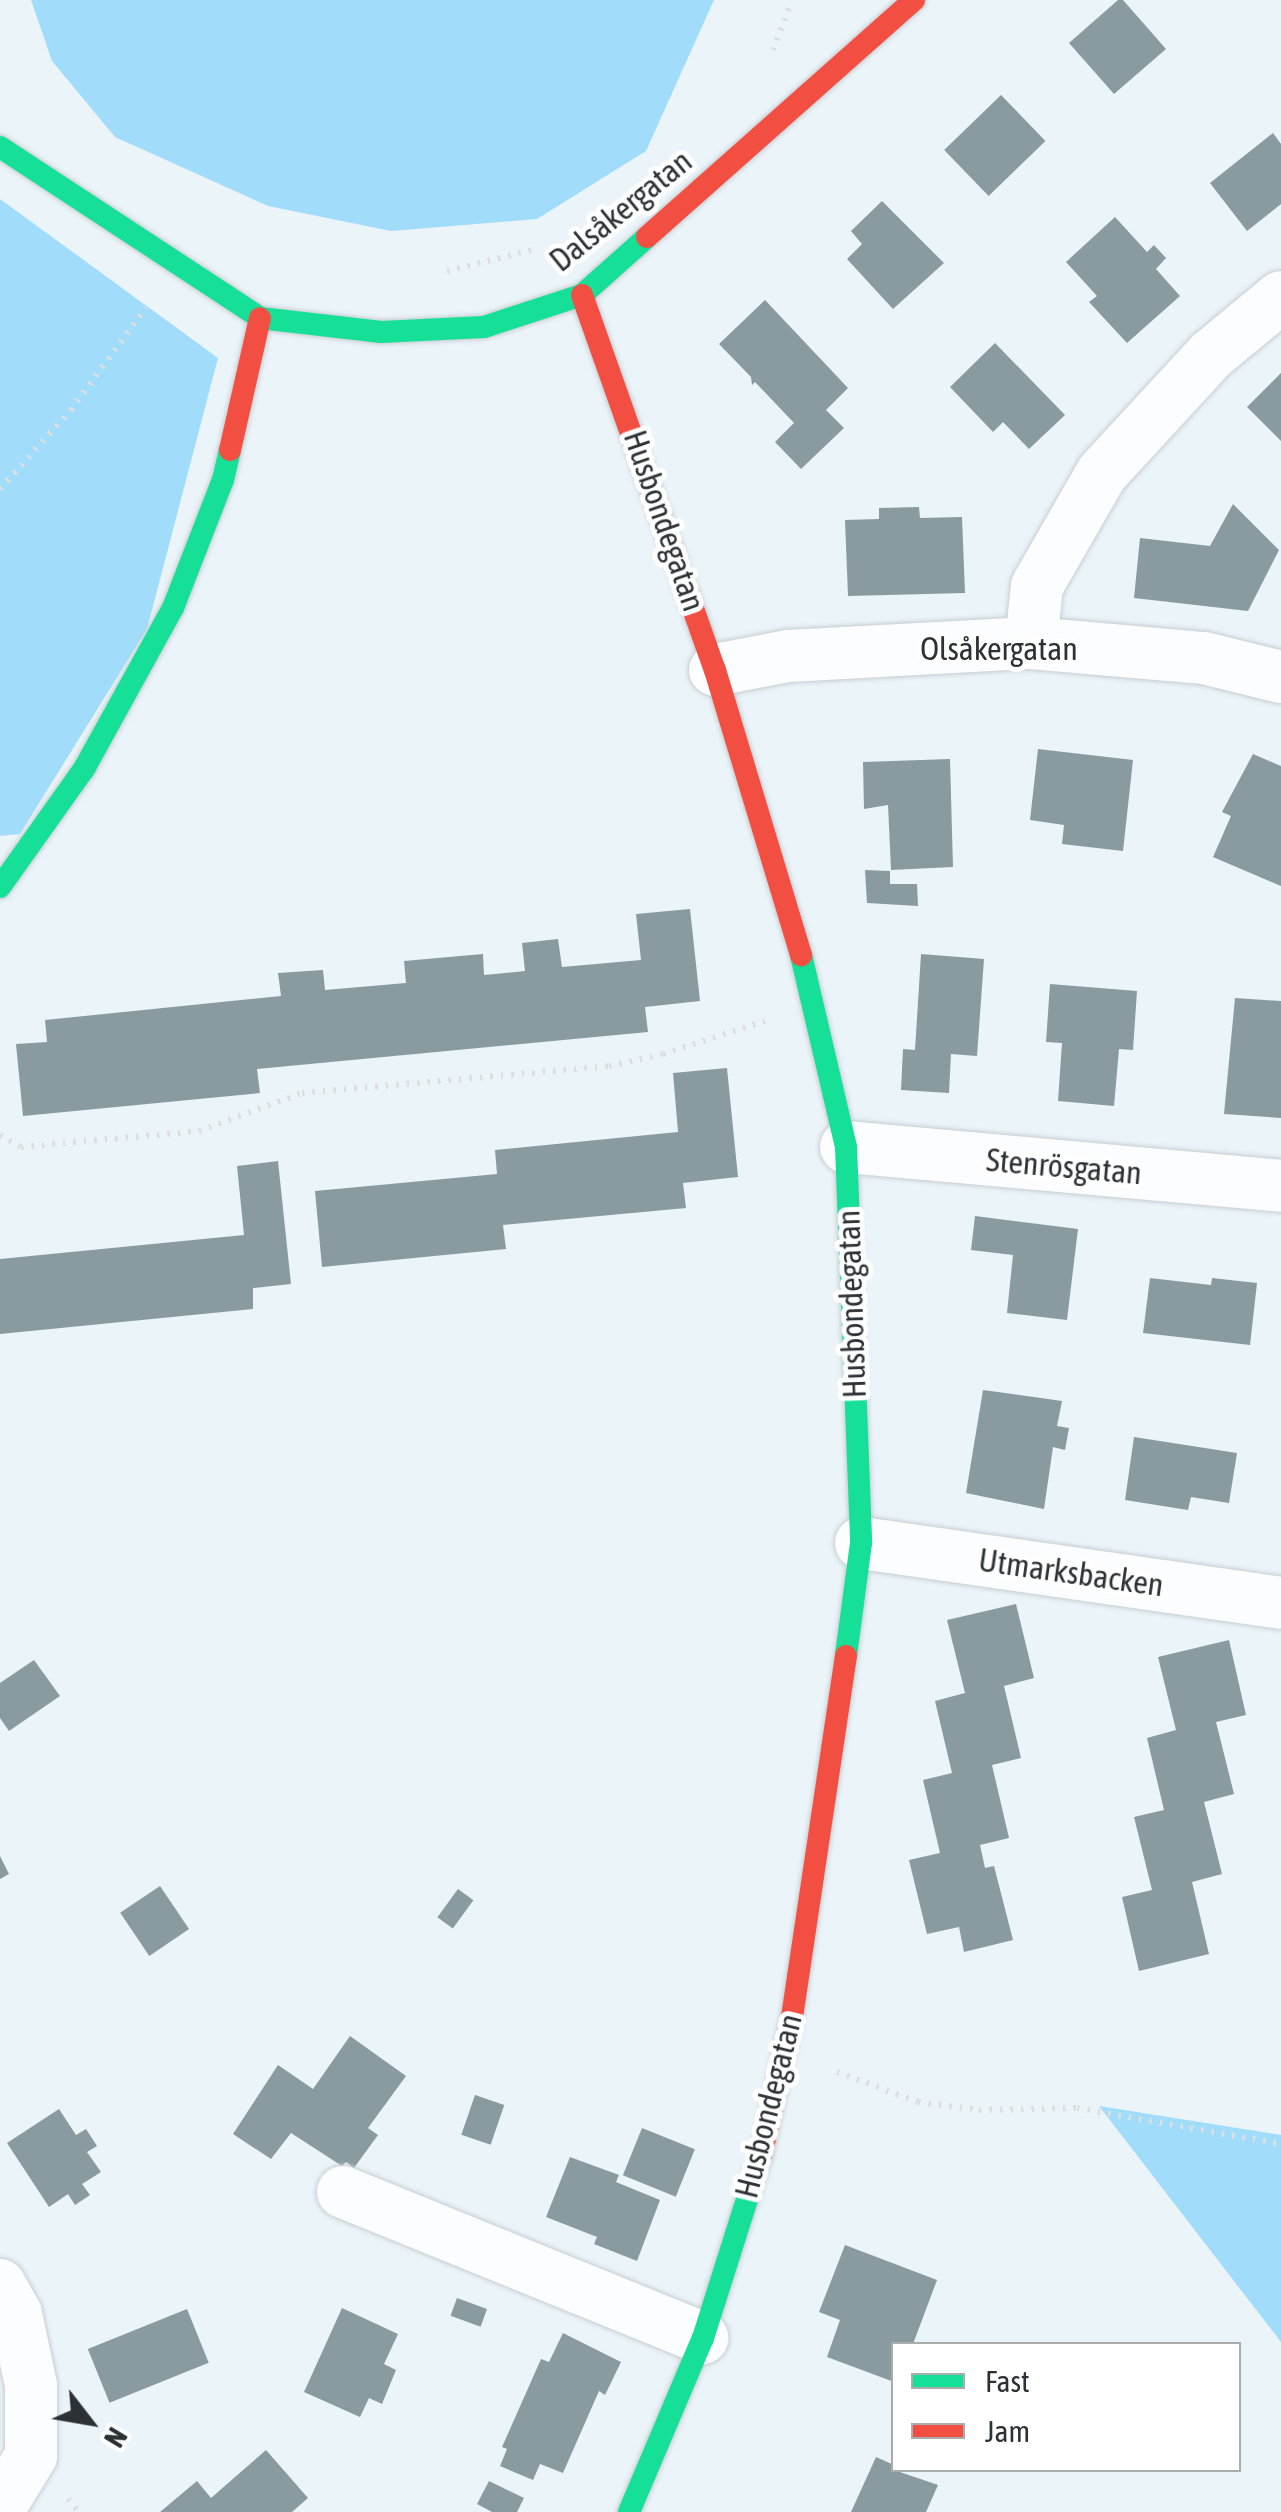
<!DOCTYPE html>
<meta charset="utf-8">
<style>
body{margin:0}
#map{position:relative;width:1281px;height:2512px;overflow:hidden;background:#ebf4f9;font-family:"Asap Condensed",sans-serif}
div>[style]{position:absolute}
[style*='--x']{left:calc(var(--x)*1px);top:calc(var(--y)*1px);width:calc(var(--w)*1px);rotate:calc(var(--a)*1deg)}
.forest>*{inset:0;background:#a1ddfb}
.building>*{inset:0;background:#899b9f;transform-origin:0 0}
.path>*{height:6px;margin-top:-3px;transform-origin:0;background:repeating-linear-gradient(90deg,#dcdfe0 0 2.5px,transparent 0 10.5px)}
.roads{filter:drop-shadow(0 0 2px #c7ced2) drop-shadow(0 0 2px #c7ced2)}
.street>*{height:52px;margin:-26px;padding:0 26px;transform-origin:26px;border-radius:26px;background:#fcfdfe}
.fast>*{height:22px;margin:-11px;padding:0 11px;transform-origin:11px;border-radius:11px;background:#16e098}
.jam>*{height:22px;margin:-11px;padding:0 11px;transform-origin:11px;border-radius:11px;background:#f24e42}
span{translate:-50% -50%;white-space:nowrap;text-align:center;line-height:1.15;-webkit-text-stroke:10px #fff;paint-order:stroke}
.street-label{font-size:32px;color:#2b3135}
.legend{position:absolute;left:891px;top:2342px;width:350px;height:130px;box-sizing:border-box;background:#fff;border:2px solid #aaadae;margin:0;padding:12px 18px;list-style:none;font-size:30px;color:#2b3135}
.legend li{display:flex;align-items:center;gap:20px;height:50px}
.legend b{width:50px;border:2px solid #aaadae}
.north{position:absolute;left:40px;top:2372px;width:100px;height:100px;-webkit-text-stroke:8px #fff;paint-order:stroke;rotate:121deg;font-size:28px;font-weight:700;line-height:40px;text-align:center;color:#2b3135}
.north::after{content:'';display:block;margin:auto;width:35px;height:45px;background:#2b3135;clip-path:polygon(50% 0,100% 100%,50% 72%,0 100%)}
</style>
<div id="map">
<div class="forest">
<i style="clip-path:polygon(31px 0,714px 0,646px 151px,537px 219px,391px 231px,268px 206px,115px 137px,52px 61px)"></i>
<i style="clip-path:polygon(0 199px,218px 358px,147px 629px,20px 834px,0 836px)"></i>
<i style="clip-path:polygon(1099px 2106px,1281px 2135px,1281px 2342px)"></i>
</div>
<div class="building">
<i style="clip-path:polygon(1118px 0,1123px 0,1166px 49px,1114px 94px,1069px 43px)"></i>
<i style="left:1001px;top:95px;width:64px;height:79px;rotate:46deg"></i>
<i style="clip-path:polygon(1273px 133px,1281px 144px,1281px 204px,1247px 231px,1210px 183px)"></i>
<i style="clip-path:polygon(882px 201px,944px 263px,893px 309px,847px 259px,862px 244px,851px 231px)"></i>
<i style="clip-path:polygon(1115px 217px,1147px 252px,1154px 245px,1166px 258px,1156px 269px,1180px 296px,1127px 343px,1089px 302px,1097px 296px,1066px 262px)"></i>
<i style="clip-path:polygon(765px 300px,848px 388px,826px 410px,844px 428px,801px 469px,775px 442px,794px 423px,755px 382px,752px 385px,751px 377px,719px 344px)"></i>
<i style="clip-path:polygon(995px 343px,1065px 415px,1029px 449px,1003px 422px,993px 432px,950px 387px)"></i>
<i style="clip-path:polygon(1281px 373px,1281px 441px,1247px 407px)"></i>
<i style="clip-path:polygon(1233px 504px,1279px 550px,1248px 611px,1134px 598px,1140px 538px,1210px 546px)"></i>
<i style="clip-path:polygon(919px 507px,920px 518px,962px 517px,965px 593px,848px 596px,845px 520px,879px 519px,879px 508px)"></i>
<i style="clip-path:polygon(1038px 749px,1133px 760px,1123px 851px,1062px 844px,1064px 825px,1030px 820px)"></i>
<i style="clip-path:polygon(1253px 754px,1281px 766px,1281px 886px,1213px 857px,1231px 816px,1222px 812px)"></i>
<i style="clip-path:polygon(950px 759px,953px 867px,891px 870px,888px 805px,864px 809px,863px 762px)"></i>
<i style="clip-path:polygon(865px 870px,890px 871px,890px 884px,917px 884px,918px 906px,867px 903px)"></i>
<i style="clip-path:polygon(690px 909px,700px 1001px,645px 1007px,648px 1032px,257px 1069px,260px 1093px,23px 1116px,16px 1044px,47px 1042px,45px 1020px,281px 996px,278px 973px,323px 970px,325px 990px,406px 983px,404px 961px,483px 954px,484px 975px,525px 971px,522px 943px,558px 939px,562px 967px,641px 960px,636px 914px)"></i>
<i style="clip-path:polygon(921px 954px,984px 959px,977px 1056px,951px 1054px,949px 1093px,901px 1090px,903px 1049px,915px 1050px)"></i>
<i style="clip-path:polygon(1050px 984px,1137px 991px,1133px 1050px,1119px 1049px,1114px 1106px,1058px 1101px,1062px 1043px,1046px 1042px)"></i>
<i style="clip-path:polygon(1235px 998px,1281px 1001px,1281px 1118px,1224px 1114px)"></i>
<i style="clip-path:polygon(727px 1068px,738px 1177px,683px 1183px,686px 1208px,503px 1225px,506px 1249px,322px 1267px,315px 1191px,497px 1174px,495px 1150px,678px 1132px,673px 1073px)"></i>
<i style="clip-path:polygon(278px 1161px,291px 1284px,253px 1288px,253px 1309px,0 1334px,0 1259px,244px 1235px,237px 1166px)"></i>
<i style="clip-path:polygon(975px 1216px,1078px 1229px,1067px 1320px,1007px 1313px,1013px 1255px,971px 1250px)"></i>
<i style="clip-path:polygon(1150px 1278px,1211px 1285px,1212px 1278px,1257px 1283px,1250px 1345px,1143px 1333px)"></i>
<i style="clip-path:polygon(983px 1390px,1062px 1401px,1057px 1426px,1069px 1428px,1065px 1450px,1053px 1447px,1044px 1509px,966px 1493px)"></i>
<i style="clip-path:polygon(1134px 1437px,1237px 1453px,1229px 1503px,1191px 1497px,1188px 1510px,1125px 1500px)"></i>
<i style="clip-path:polygon(1016px 1604px,1034px 1678px,1004px 1686px,1021px 1758px,992px 1765px,1009px 1838px,980px 1845px,985px 1868px,994px 1866px,1013px 1940px,964px 1952px,959px 1927px,927px 1934px,909px 1860px,940px 1853px,923px 1780px,952px 1773px,935px 1701px,965px 1693px,947px 1620px)"></i>
<i style="clip-path:polygon(1229px 1640px,1246px 1715px,1216px 1722px,1234px 1794px,1204px 1802px,1222px 1874px,1192px 1882px,1209px 1954px,1139px 1971px,1122px 1897px,1152px 1890px,1134px 1817px,1164px 1810px,1147px 1738px,1176px 1730px,1158px 1657px)"></i>
<i style="clip-path:polygon(34px 1660px,60px 1696px,9px 1731px,0 1718px,0 1683px)"></i>
<i style="clip-path:polygon(0 1856px,9px 1874px,0 1879px)"></i>
<i style="left:160px;top:1886px;width:52px;height:48px;rotate:56deg"></i>
<i style="left:458px;top:1889px;width:19px;height:35px;rotate:36deg"></i>
<i style="clip-path:polygon(350px 2036px,406px 2076px,368px 2128px,378px 2135px,354px 2168px,346px 2162px,342px 2166px,291px 2133px,271px 2159px,233px 2134px,278px 2065px,313px 2089px)"></i>
<i style="left:475px;top:2095px;width:31px;height:42px;rotate:19deg"></i>
<i style="clip-path:polygon(59px 2109px,76px 2135px,86px 2129px,97px 2146px,87px 2152px,101px 2172px,82px 2184px,90px 2195px,75px 2205px,68px 2194px,49px 2207px,7px 2143px)"></i>
<i style="left:642px;top:2128px;width:57px;height:51px;rotate:22deg"></i>
<i style="clip-path:polygon(570px 2157px,619px 2175px,616px 2182px,660px 2200px,637px 2261px,594px 2244px,597px 2237px,546px 2217px)"></i>
<i style="clip-path:polygon(845px 2245px,937px 2280px,913px 2344px,894px 2344px,894px 2382px,827px 2357px,840px 2320px,819px 2312px)"></i>
<i style="left:457px;top:2298px;width:32px;height:19px;rotate:20deg"></i>
<i style="clip-path:polygon(342px 2308px,398px 2334px,384px 2364px,396px 2370px,382px 2404px,369px 2398px,360px 2417px,304px 2392px)"></i>
<i style="left:187px;top:2309px;width:58px;height:107px;rotate:68deg"></i>
<i style="clip-path:polygon(563px 2333px,621px 2362px,605px 2395px,599px 2391px,563px 2473px,540px 2464px,533px 2480px,500px 2466px,507px 2449px,502px 2447px,541px 2359px,549px 2362px)"></i>
<i style="clip-path:polygon(266px 2450px,308px 2498px,292px 2512px,160px 2512px,197px 2481px,211px 2498px)"></i>
<i style="clip-path:polygon(876px 2457px,894px 2465px,894px 2470px,938px 2485px,926px 2512px,851px 2512px)"></i>
<i style="clip-path:polygon(489px 2481px,524px 2498px,517px 2512px,492px 2512px,477px 2504px)"></i>
</div>
<div class="path">
<i style="--x:773;--y:50;--w:53;--a:-69.2"></i>
<i style="--x:447;--y:271;--w:88;--a:-13.9"></i>
<i style="--x:0;--y:489;--w:106;--a:-48.1"></i>
<i style="--x:71;--y:410;--w:127;--a:-53.9"></i>
<i style="--x:0;--y:1135;--w:24;--a:30"></i>
<i style="--x:21;--y:1147;--w:179;--a:-5.1"></i>
<i style="--x:199;--y:1131;--w:110;--a:-20.3"></i>
<i style="--x:302;--y:1093;--w:308;--a:-5"></i>
<i style="--x:609;--y:1066;--w:55;--a:-12.5"></i>
<i style="--x:663;--y:1054;--w:107;--a:-17.9"></i>
<i style="--x:837;--y:2072;--w:86;--a:20.3"></i>
<i style="--x:918;--y:2102;--w:62;--a:7.5"></i>
<i style="--x:979;--y:2110;--w:98;--a:-1.2"></i>
<i style="--x:1077;--y:2108;--w:207;--a:10"></i>
<i style="--x:68;--y:2499;--w:17;--a:50"></i>
</div>
<div class="roads">
<div class="street">
<i style="--x:1031;--y:643;--w:57;--a:-84"></i>
<i style="--x:1037;--y:586;--w:130;--a:-60.1"></i>
<i style="--x:1102;--y:473;--w:162;--a:-47.3"></i>
<i style="--x:1212;--y:354;--w:89;--a:-39.6"></i>
<i style="--x:715;--y:670;--w:74;--a:-10.9"></i>
<i style="--x:788;--y:656;--w:243;--a:-3.1"></i>
<i style="--x:1031;--y:643;--w:174;--a:5"></i>
<i style="--x:1204;--y:658;--w:79;--a:13.9"></i>
<i style="--x:846;--y:1147;--w:437;--a:5.1"></i>
<i style="--x:861;--y:1543;--w:424;--a:8.1"></i>
<i style="--x:343;--y:2192;--w:388;--a:22.1"></i>
<i style="--x:0;--y:2285;--w:33;--a:61"></i>
<i style="--x:16;--y:2314;--w:73;--a:78.1"></i>
<i style="--x:31;--y:2385;--w:71;--a:90"></i>
<i style="--x:31;--y:2456;--w:60;--a:121.3"></i>
</div>
<div class="fast">
<i style="--x:0;--y:147;--w:311;--a:33.3"></i>
<i style="--x:260;--y:318;--w:122;--a:6.6"></i>
<i style="--x:381;--y:332;--w:103;--a:-2.8"></i>
<i style="--x:484;--y:327;--w:103;--a:-18.1"></i>
<i style="--x:582;--y:295;--w:87;--a:-41.7"></i>
<i style="--x:0;--y:887;--w:145;--a:-54.6"></i>
<i style="--x:84;--y:769;--w:184;--a:-61.1"></i>
<i style="--x:173;--y:608;--w:137;--a:-68.7"></i>
<i style="--x:223;--y:480;--w:31;--a:-77"></i>
<i style="--x:801;--y:955;--w:197;--a:76.8"></i>
<i style="--x:846;--y:1147;--w:396;--a:87.8"></i>
<i style="--x:861;--y:1543;--w:114;--a:97.6"></i>
<i style="--x:629;--y:2512;--w:189;--a:-67"></i>
<i style="--x:703;--y:2338;--w:195;--a:-72.4"></i>
</div>
<div class="jam">
<i style="--x:647;--y:237;--w:357;--a:-41.6"></i>
<i style="--x:582;--y:295;--w:398;--a:70.5"></i>
<i style="--x:715;--y:670;--w:298;--a:73.2"></i>
<i style="--x:230;--y:450;--w:135;--a:-77.2"></i>
<i style="--x:762;--y:2152;--w:138;--a:-77.5"></i>
<i style="--x:792;--y:2017;--w:365;--a:-81.5"></i>
</div>
</div>
<div class="street-label">
<span style="left:621px;top:211px;rotate:-39deg">Dalsåkergatan</span>
<span style="left:664px;top:521px;rotate:71deg">Husbondegatan</span>
<span style="left:999px;top:649px">Olsåkergatan</span>
<span style="left:1064px;top:1167px;rotate:5deg">Stenrösgatan</span>
<span style="left:852px;top:1304px;rotate:-92deg">Husbondegatan</span>
<span style="left:1071px;top:1573px;rotate:8deg">Utmarksbacken</span>
<span style="left:769px;top:2106px;rotate:-76deg">Husbondegatan</span>
</div>
<ul class="legend">
<li><b style="height:12px;background:#16e098"></b>Fast</li>
<li><b style="height:12px;background:#f24e42"></b>Jam</li>
</ul>
<div class="north">N</div>
</div>
